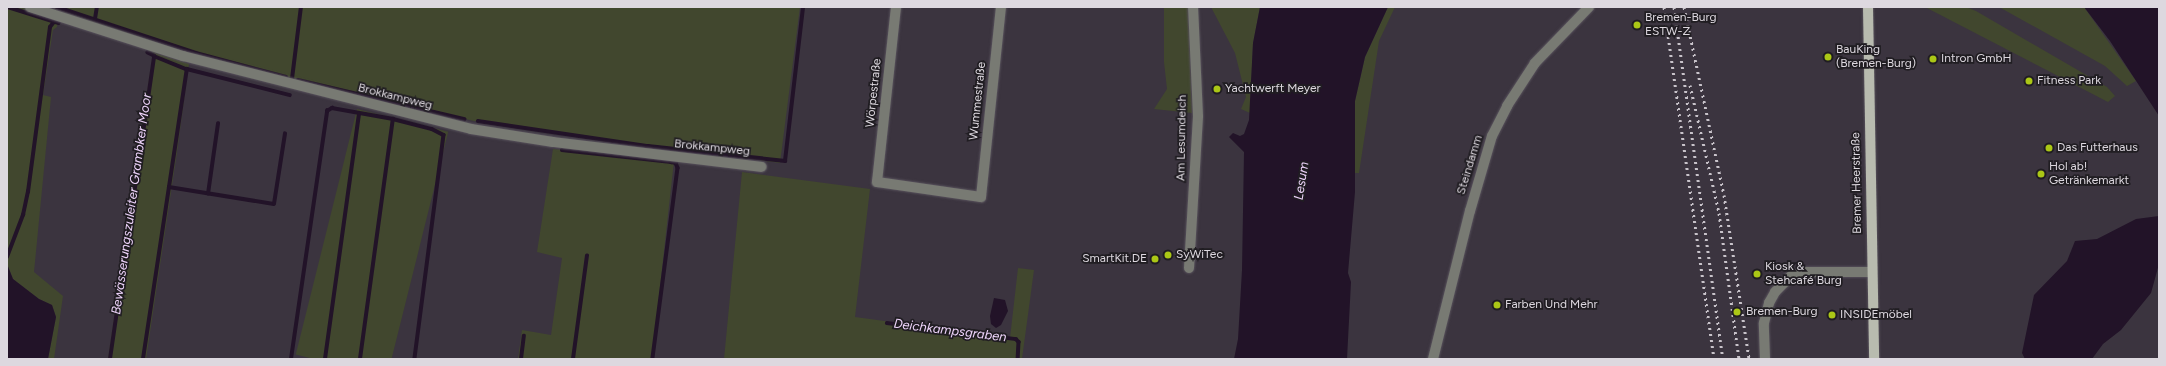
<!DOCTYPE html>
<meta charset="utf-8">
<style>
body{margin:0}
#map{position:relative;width:2166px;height:366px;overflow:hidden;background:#3b343f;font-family:Figtree,sans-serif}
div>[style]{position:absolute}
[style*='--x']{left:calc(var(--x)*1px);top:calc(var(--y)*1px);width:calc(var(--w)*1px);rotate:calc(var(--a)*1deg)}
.green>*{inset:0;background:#41472e;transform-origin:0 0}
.water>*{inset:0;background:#221328}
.stream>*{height:3.5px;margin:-1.75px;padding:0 1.75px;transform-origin:1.75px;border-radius:1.75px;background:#221328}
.roads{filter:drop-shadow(0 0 1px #58525c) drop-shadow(0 0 1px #58525c)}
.minor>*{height:10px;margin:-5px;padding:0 5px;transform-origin:5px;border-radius:5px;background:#787a73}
.major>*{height:10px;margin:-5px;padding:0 5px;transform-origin:5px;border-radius:5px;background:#b8bbaf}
.rail>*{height:3px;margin-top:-1.5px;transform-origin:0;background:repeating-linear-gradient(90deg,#c8c3ca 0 2px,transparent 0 6px)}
.dots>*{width:11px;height:11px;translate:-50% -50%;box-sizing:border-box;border:2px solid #201d22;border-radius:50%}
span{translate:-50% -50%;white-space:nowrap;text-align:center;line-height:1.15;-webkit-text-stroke:3.5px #201d22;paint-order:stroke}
.poi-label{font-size:12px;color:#ddd8df}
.left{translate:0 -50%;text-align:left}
.right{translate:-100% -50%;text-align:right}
.street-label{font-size:12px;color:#ddd8df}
.water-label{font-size:13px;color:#eed4fb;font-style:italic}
.frame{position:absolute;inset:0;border:8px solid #ddd8df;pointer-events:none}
</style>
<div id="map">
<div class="green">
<i style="clip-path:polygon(7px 7px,21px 7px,58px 19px,57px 27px,53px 30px,43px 95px,51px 97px,34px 272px,63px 296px,54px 359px,48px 359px,56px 317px,52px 305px,39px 299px,13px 279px,7px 264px)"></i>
<i style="clip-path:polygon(51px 7px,800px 7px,780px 163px,474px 121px,179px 51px)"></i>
<i style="clip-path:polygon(1164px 7px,1188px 7px,1192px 113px,1154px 109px,1167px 89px,1164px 62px)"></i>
<i style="clip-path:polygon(1211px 7px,1260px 7px,1253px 43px,1250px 113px,1241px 109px,1246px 97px,1235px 53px)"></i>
<i style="clip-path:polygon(1388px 7px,1395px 7px,1379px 41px,1359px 173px,1355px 173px,1355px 101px,1365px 57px)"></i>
<i style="clip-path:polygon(1925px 7px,1966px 7px,1976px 11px,2107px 87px,2115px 96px,2108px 102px)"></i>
<i style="clip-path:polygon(1999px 7px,2084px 7px,2136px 81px,2127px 86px,2105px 66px)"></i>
<i style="clip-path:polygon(153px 52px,189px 64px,177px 152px,146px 359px,108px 359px)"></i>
<i style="left:357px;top:109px;width:94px;height:253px;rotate:14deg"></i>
<i style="clip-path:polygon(553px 149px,674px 161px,652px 359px,518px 359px,522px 330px,551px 335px,562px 258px,537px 252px)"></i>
<i style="clip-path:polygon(742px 172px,870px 189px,855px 317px,1010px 338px,1018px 268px,1034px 270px,1022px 359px,724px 359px)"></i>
</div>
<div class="water">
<i style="clip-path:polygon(1260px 7px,1388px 7px,1365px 57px,1355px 101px,1355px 192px,1348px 273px,1351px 282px,1347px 359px,1234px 359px,1238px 339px,1242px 270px,1244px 152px,1229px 137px,1233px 133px,1240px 136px,1244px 134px,1249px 120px,1253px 43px)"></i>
<i style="clip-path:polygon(2084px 7px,2159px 7px,2159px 116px,2110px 41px)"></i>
<i style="clip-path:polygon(2159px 216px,2159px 264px,2151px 293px,2121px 330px,2103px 344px,2092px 359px,2025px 359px,2022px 353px,2034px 295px,2067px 261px,2075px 241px,2097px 239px,2136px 219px)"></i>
<i style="clip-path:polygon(7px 264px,13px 279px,39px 299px,52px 305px,56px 317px,48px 359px,7px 359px)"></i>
<i style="clip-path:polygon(994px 298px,1005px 300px,1008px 311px,1001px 325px,996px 328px,991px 324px,990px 316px)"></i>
</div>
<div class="stream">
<i style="--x:8;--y:7;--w:53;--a:17.4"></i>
<i style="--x:57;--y:7;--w:146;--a:18.3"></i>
<i style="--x:196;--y:53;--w:93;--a:14.9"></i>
<i style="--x:95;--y:19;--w:12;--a:-81"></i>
<i style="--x:154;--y:56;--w:35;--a:22"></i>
<i style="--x:187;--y:69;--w:106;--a:14.2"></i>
<i style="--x:292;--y:79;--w:73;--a:-82.9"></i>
<i style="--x:298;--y:80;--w:171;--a:13.2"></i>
<i style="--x:478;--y:121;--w:172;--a:8.4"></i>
<i style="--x:648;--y:146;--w:138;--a:6.2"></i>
<i style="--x:785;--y:161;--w:155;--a:-83.3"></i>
<i style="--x:562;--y:150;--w:110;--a:6.3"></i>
<i style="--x:671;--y:162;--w:5;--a:11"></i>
<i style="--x:676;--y:163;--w:5;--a:68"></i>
<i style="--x:678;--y:168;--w:193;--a:97.5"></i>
<i style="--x:169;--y:187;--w:106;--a:9.2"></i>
<i style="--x:274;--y:204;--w:71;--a:-81.1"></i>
<i style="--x:208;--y:194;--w:71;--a:-81.9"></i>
<i style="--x:7;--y:257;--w:45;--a:-69.1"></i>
<i style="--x:23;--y:215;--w:24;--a:-78"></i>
<i style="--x:28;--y:192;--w:166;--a:-82.4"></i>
<i style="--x:50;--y:27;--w:6;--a:-51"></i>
<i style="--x:887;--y:323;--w:130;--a:7.1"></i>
<i style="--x:1016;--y:339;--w:4;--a:45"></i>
<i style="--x:1019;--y:342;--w:17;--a:93"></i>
<i style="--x:110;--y:359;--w:306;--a:-81.7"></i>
<i style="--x:154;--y:56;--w:7;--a:-153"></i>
<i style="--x:143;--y:359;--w:293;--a:-81.4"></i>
<i style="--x:291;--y:359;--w:251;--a:-81.7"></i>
<i style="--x:327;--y:111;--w:6;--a:-31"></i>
<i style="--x:332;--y:108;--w:62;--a:10.2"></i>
<i style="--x:393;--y:119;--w:40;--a:14.4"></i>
<i style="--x:432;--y:129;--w:13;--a:27"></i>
<i style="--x:444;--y:135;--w:226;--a:97.4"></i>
<i style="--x:325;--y:359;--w:247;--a:-82.1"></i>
<i style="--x:360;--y:359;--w:242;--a:-82.2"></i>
<i style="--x:521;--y:359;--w:23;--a:-83"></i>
<i style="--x:573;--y:359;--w:104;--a:-82.3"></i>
</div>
<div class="roads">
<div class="minor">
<i style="--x:30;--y:7;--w:161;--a:17.8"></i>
<i style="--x:183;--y:56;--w:297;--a:14.2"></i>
<i style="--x:471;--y:129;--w:83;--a:9"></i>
<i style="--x:553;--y:142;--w:210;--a:6.8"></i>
<i style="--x:896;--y:7;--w:176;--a:96.2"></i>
<i style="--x:877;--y:182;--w:105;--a:8.2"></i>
<i style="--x:981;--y:197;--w:191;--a:-84"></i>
<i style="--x:1189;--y:268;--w:152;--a:-86.6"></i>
<i style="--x:1198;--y:116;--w:109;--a:-92.6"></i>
<i style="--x:1433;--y:359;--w:153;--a:-76"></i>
<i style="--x:1470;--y:211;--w:78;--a:-73.7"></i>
<i style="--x:1492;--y:136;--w:34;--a:-63"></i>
<i style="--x:1507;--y:106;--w:51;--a:-56.9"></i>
<i style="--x:1535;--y:63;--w:78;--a:-46"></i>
<i style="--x:1765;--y:359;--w:36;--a:-92"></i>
<i style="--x:1764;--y:323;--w:21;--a:-76"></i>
<i style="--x:1769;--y:303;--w:13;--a:-61"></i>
<i style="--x:1775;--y:292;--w:23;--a:-45"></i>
<i style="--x:1791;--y:276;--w:14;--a:-17"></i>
<i style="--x:1804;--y:272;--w:67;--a:0"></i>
</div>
<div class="major">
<i style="--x:1868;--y:7;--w:352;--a:89"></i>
</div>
</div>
<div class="rail">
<i style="--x:1664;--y:7;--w:356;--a:81.9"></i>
<i style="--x:1674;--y:7;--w:355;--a:82.1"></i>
<i style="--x:1684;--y:7;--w:192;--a:78"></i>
<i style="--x:1724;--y:195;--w:166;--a:81.3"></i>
<i style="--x:1690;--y:85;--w:131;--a:77.2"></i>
<i style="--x:1719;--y:213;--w:147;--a:82.2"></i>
</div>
<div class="dots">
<i style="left:1637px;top:25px;background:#abc716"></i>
<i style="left:1828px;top:57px;background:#abc716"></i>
<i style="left:1933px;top:59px;background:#abc716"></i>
<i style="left:2029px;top:81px;background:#abc716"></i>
<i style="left:1217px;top:89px;background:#abc716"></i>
<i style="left:2049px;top:148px;background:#abc716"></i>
<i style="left:2041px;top:174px;background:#abc716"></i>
<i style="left:1168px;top:255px;background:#abc716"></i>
<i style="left:1155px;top:259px;background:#abc716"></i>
<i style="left:1757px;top:274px;background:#abc716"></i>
<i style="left:1497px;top:305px;background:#abc716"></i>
<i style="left:1737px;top:312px;background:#abc716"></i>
<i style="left:1832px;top:315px;background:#abc716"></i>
</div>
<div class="poi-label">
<span class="left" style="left:1645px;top:25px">Bremen-Burg<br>ESTW-Z</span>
<span class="left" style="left:1836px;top:57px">BauKing<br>(Bremen-Burg)</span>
<span class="left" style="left:1941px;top:59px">Intron GmbH</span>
<span class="left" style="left:2037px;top:81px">Fitness Park</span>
<span class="left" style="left:1225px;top:89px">Yachtwerft Meyer</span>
<span class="left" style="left:2057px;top:148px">Das Futterhaus</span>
<span class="left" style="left:2049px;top:174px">Hol ab!<br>Getränkemarkt</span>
<span class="left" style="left:1176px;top:255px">SyWiTec</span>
<span class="right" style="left:1147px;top:259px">SmartKit.DE</span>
<span class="left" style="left:1765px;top:274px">Kiosk &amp;<br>Stehcafé Burg</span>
<span class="left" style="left:1505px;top:305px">Farben Und Mehr</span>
<span class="left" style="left:1746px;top:312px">Bremen-Burg</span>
<span class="left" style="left:1840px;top:315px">INSIDEmöbel</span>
</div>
<div class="street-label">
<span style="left:874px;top:93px;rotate:-84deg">Wörpestraße</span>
<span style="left:395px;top:97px;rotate:14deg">Brokkampweg</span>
<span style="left:978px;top:101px;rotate:-84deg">Wummestraße</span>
<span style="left:1182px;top:138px;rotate:-89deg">Am Lesumdeich</span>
<span style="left:712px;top:148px;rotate:6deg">Brokkampweg</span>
<span style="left:1470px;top:165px;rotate:-73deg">Steindamm</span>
<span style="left:1857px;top:183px;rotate:-91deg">Bremer Heerstraße</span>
</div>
<div class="water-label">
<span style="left:1302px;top:181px;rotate:-81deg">Lesum</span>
<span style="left:132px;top:204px;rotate:-82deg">Bewässerungszuleiter Grambker Moor</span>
<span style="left:950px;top:331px;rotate:7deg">Deichkampsgraben</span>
</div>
<div class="frame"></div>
</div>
